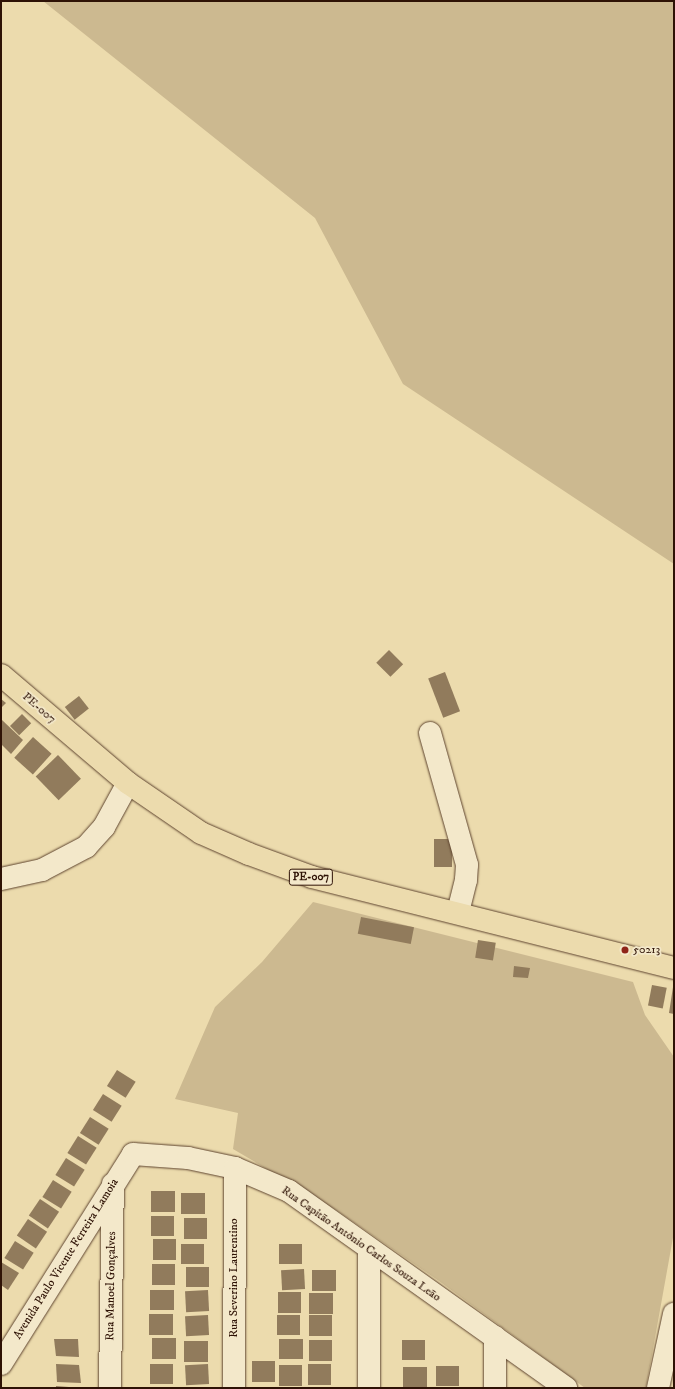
<!DOCTYPE html>
<meta charset="utf-8">
<style>
body{margin:0}
#map{position:relative;width:675px;height:1389px;overflow:hidden;background:#ecdbad;font-family:"IM FELL DW Pica",serif}
div>[style]{position:absolute}
[style*='--x']{left:calc(var(--x)*1px);top:calc(var(--y)*1px);width:calc(var(--w)*1px);rotate:calc(var(--a)*1deg)}
.green>*{inset:0;background:#ccb990}
.building>*{inset:0;background:#917b5c;transform-origin:0 0}
.roads{filter:drop-shadow(0 0 1px #5e442f) drop-shadow(0 0 1px #5e442f)}
.minor>*{height:22px;margin:-11px;padding:0 11px;transform-origin:11px;border-radius:11px;background:#f3e8ca}
.major>*{height:22px;margin:-11px;padding:0 11px;transform-origin:11px;border-radius:11px;background:#ecdbad}
.dots>*{width:11px;height:11px;translate:-50% -50%;box-sizing:border-box;border:2px solid #f3e8ca;border-radius:50%}
span{translate:-50% -50%;white-space:nowrap;text-align:center;line-height:1.15;-webkit-text-stroke:3.5px #f3e8ca;paint-order:stroke}
.shield-label span{padding:1px 3px;background:#f3e8ca;border:1px solid;border-radius:3px;-webkit-text-stroke-width:0}
.shield-label{font-size:11px;color:#2e1205;font-weight:700}
.street-label{font-size:12px;color:#2e1205}
.poi-label{font-size:12px;color:#2e1205}
.left{translate:0 -50%;text-align:left}
.frame{position:absolute;inset:0;border:2px solid #2e1205;pointer-events:none}
</style>
<div id="map">
<div class="green">
<i style="clip-path:polygon(43px 1px,674px 1px,674px 564px,403px 384px,315px 218px)"></i>
<i style="clip-path:polygon(313px 902px,633px 982px,645px 1015px,674px 1057px,674px 1232px,646px 1388px,585px 1388px,439px 1281px,336px 1210px,233px 1149px,238px 1113px,175px 1099px,215px 1007px,262px 962px)"></i>
</div>
<div class="building">
<i style="left:389px;top:650px;width:20px;height:18px;rotate:45deg"></i>
<i style="left:445px;top:672px;width:42px;height:18px;rotate:69deg"></i>
<i style="left:79px;top:696px;width:16px;height:18px;rotate:52deg"></i>
<i style="clip-path:polygon(1px 699px,6px 703px,1px 708px)"></i>
<i style="left:22px;top:714px;width:13px;height:17px;rotate:45deg"></i>
<i style="clip-path:polygon(2px 720px,23px 740px,11px 754px,1px 744px)"></i>
<i style="left:33px;top:737px;width:25px;height:28px;rotate:42deg"></i>
<i style="left:58px;top:755px;width:33px;height:31px;rotate:46deg"></i>
<i style="left:434px;top:839px;width:18px;height:28px"></i>
<i style="left:361px;top:917px;width:54px;height:17px;rotate:11deg"></i>
<i style="left:478px;top:940px;width:18px;height:18px;rotate:9deg"></i>
<i style="clip-path:polygon(514px 966px,530px 968px,528px 978px,513px 977px)"></i>
<i style="left:652px;top:985px;width:15px;height:21px;rotate:11deg"></i>
<i style="clip-path:polygon(673px 987px,674px 987px,674px 1014px,669px 1013px)"></i>
<i style="left:117px;top:1070px;width:22px;height:19px;rotate:32deg"></i>
<i style="left:103px;top:1094px;width:22px;height:19px;rotate:32deg"></i>
<i style="left:90px;top:1117px;width:22px;height:19px;rotate:32deg"></i>
<i style="left:78px;top:1136px;width:22px;height:20px;rotate:32deg"></i>
<i style="left:66px;top:1158px;width:22px;height:20px;rotate:32deg"></i>
<i style="left:53px;top:1180px;width:22px;height:20px;rotate:32deg"></i>
<i style="left:151px;top:1191px;width:24px;height:21px"></i>
<i style="left:205px;top:1193px;width:21px;height:24px;rotate:90deg"></i>
<i style="left:40px;top:1199px;width:23px;height:20px;rotate:34deg"></i>
<i style="left:151px;top:1216px;width:23px;height:20px"></i>
<i style="left:184px;top:1218px;width:23px;height:21px"></i>
<i style="left:28px;top:1219px;width:23px;height:20px;rotate:34deg"></i>
<i style="left:153px;top:1239px;width:23px;height:21px"></i>
<i style="left:15px;top:1241px;width:22px;height:20px;rotate:32deg"></i>
<i style="left:204px;top:1244px;width:20px;height:23px;rotate:90deg"></i>
<i style="left:279px;top:1244px;width:23px;height:20px"></i>
<i style="clip-path:polygon(1px 1262px,19px 1273px,8px 1290px,1px 1285px)"></i>
<i style="left:152px;top:1264px;width:23px;height:21px"></i>
<i style="left:209px;top:1267px;width:20px;height:23px;rotate:90deg"></i>
<i style="left:304px;top:1269px;width:20px;height:23px;rotate:87deg"></i>
<i style="left:312px;top:1270px;width:24px;height:21px"></i>
<i style="left:150px;top:1290px;width:24px;height:20px"></i>
<i style="left:208px;top:1290px;width:21px;height:23px;rotate:87deg"></i>
<i style="left:278px;top:1292px;width:23px;height:21px"></i>
<i style="left:309px;top:1293px;width:24px;height:21px"></i>
<i style="left:173px;top:1314px;width:21px;height:24px;rotate:90deg"></i>
<i style="left:208px;top:1315px;width:20px;height:23px;rotate:87deg"></i>
<i style="left:277px;top:1315px;width:23px;height:20px"></i>
<i style="left:309px;top:1315px;width:23px;height:21px"></i>
<i style="left:152px;top:1338px;width:24px;height:21px"></i>
<i style="clip-path:polygon(54px 1339px,78px 1339px,79px 1357px,56px 1356px)"></i>
<i style="left:279px;top:1339px;width:24px;height:20px"></i>
<i style="left:332px;top:1340px;width:21px;height:23px;rotate:90deg"></i>
<i style="left:402px;top:1340px;width:23px;height:20px"></i>
<i style="left:208px;top:1341px;width:21px;height:24px;rotate:90deg"></i>
<i style="left:252px;top:1361px;width:23px;height:21px"></i>
<i style="clip-path:polygon(56px 1364px,79px 1365px,81px 1383px,57px 1382px)"></i>
<i style="left:150px;top:1364px;width:23px;height:20px"></i>
<i style="left:208px;top:1364px;width:20px;height:23px;rotate:87deg"></i>
<i style="left:308px;top:1364px;width:23px;height:21px"></i>
<i style="left:279px;top:1365px;width:23px;height:21px"></i>
<i style="left:436px;top:1366px;width:23px;height:20px"></i>
<i style="left:403px;top:1367px;width:24px;height:21px"></i>
<i style="clip-path:polygon(56px 1386px,69px 1387px,69px 1388px,56px 1388px)"></i>
</div>
<div class="roads">
<div class="minor">
<i style="--x:430;--y:733;--w:137;--a:74.3"></i>
<i style="--x:467;--y:865;--w:15;--a:94"></i>
<i style="--x:466;--y:880;--w:33;--a:104"></i>
<i style="--x:1;--y:879;--w:42;--a:-12.4"></i>
<i style="--x:42;--y:870;--w:50;--a:-27.6"></i>
<i style="--x:86;--y:847;--w:27;--a:-48"></i>
<i style="--x:104;--y:827;--w:50;--a:-61.4"></i>
<i style="--x:1;--y:1364;--w:248;--a:-57.8"></i>
<i style="--x:133;--y:1154;--w:55;--a:4.2"></i>
<i style="--x:188;--y:1158;--w:48;--a:12"></i>
<i style="--x:235;--y:1168;--w:59;--a:23.1"></i>
<i style="--x:289;--y:1191;--w:340;--a:35.4"></i>
<i style="--x:110;--y:1388;--w:204;--a:-89.2"></i>
<i style="--x:234;--y:1388;--w:220;--a:-89.7"></i>
<i style="--x:369;--y:1388;--w:138;--a:-90"></i>
<i style="--x:495;--y:1388;--w:51;--a:-90"></i>
<i style="--x:658;--y:1388;--w:76;--a:-77.8"></i>
</div>
<div class="major">
<i style="--x:1;--y:675;--w:167;--a:40.4"></i>
<i style="--x:128;--y:783;--w:88;--a:34.4"></i>
<i style="--x:201;--y:833;--w:52;--a:23.6"></i>
<i style="--x:249;--y:854;--w:67;--a:20.1"></i>
<i style="--x:312;--y:877;--w:373;--a:14.1"></i>
</div>
</div>
<div class="dots">
<i style="left:625px;top:950px;background:#8f2418"></i>
</div>
<div class="shield-label">
<span style="left:311px;top:877px">PE-007</span>
</div>
<div class="street-label">
<span style="left:39px;top:708px;rotate:41deg">PE-007</span>
<span style="left:361px;top:1244px;rotate:35deg">Rua Capitão Antônio Carlos Souza Leão</span>
<span style="left:66px;top:1259px;rotate:-58deg">Avenida Paulo Vicente Ferreira Lamoia</span>
<span style="left:234px;top:1278px;rotate:-90deg">Rua Severino Laurentino</span>
<span style="left:111px;top:1286px;rotate:-89deg">Rua Manoel Gonçalves</span>
</div>
<div class="poi-label">
<span class="left" style="left:633px;top:950px">50213</span>
</div>
<div class="frame"></div>
</div>
